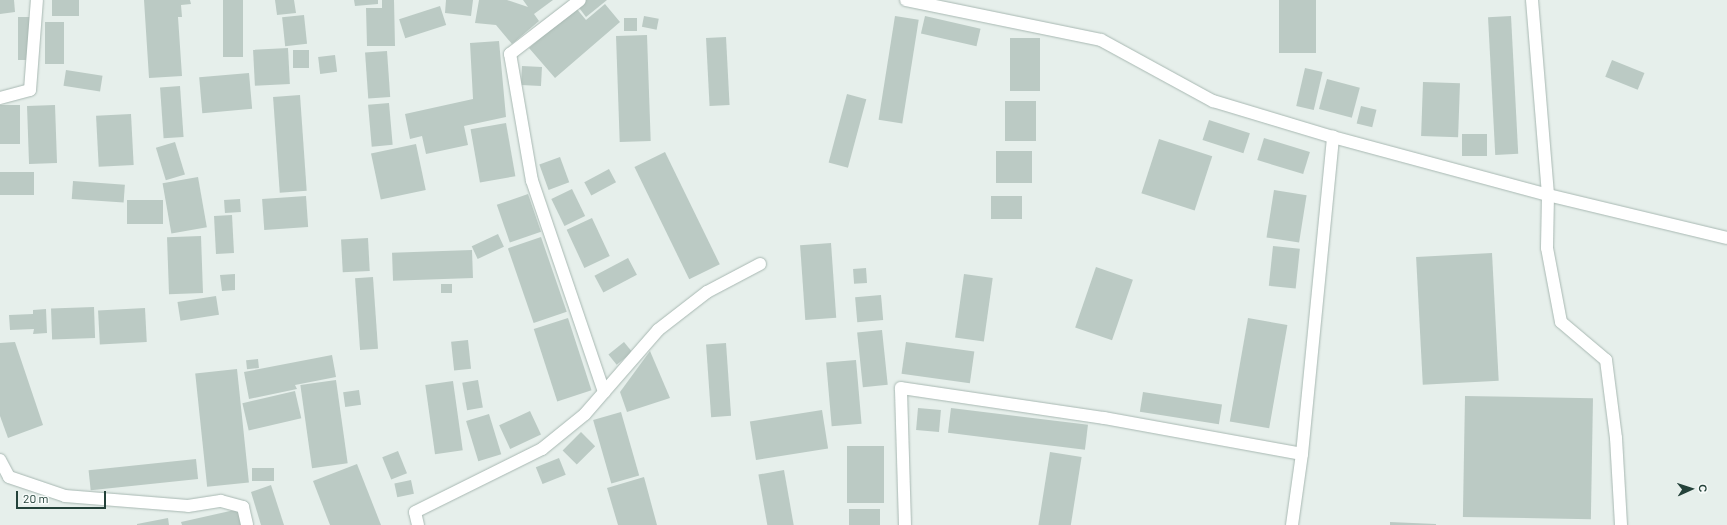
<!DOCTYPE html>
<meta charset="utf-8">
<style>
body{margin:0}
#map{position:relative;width:1727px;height:525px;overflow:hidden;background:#e6efeb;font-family:Barlow,sans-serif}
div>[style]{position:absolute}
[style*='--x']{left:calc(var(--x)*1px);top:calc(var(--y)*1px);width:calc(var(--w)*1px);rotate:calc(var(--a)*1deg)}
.building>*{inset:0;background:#bbcac4;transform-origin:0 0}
.roads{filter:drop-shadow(0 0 1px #a8b8b2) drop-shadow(0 0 1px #a8b8b2)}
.minor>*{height:12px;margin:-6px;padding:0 6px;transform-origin:6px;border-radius:6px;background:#fff}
span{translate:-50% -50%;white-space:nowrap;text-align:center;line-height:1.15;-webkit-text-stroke:4px #f7fbf9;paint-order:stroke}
.north{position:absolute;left:1671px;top:469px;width:40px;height:40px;-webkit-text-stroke:3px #f7fbf9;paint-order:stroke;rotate:87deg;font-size:11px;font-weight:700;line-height:16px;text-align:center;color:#24423a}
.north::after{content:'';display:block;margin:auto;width:14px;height:18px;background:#24423a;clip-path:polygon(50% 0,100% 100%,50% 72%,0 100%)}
.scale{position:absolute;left:16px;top:491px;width:90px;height:18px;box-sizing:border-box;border:2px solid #24423a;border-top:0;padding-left:5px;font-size:12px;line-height:14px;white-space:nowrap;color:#24423a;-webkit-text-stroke:3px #f7fbf9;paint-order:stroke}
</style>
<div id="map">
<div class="building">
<i style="clip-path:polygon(0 0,14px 0,15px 12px,0 14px)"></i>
<i style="left:52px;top:0;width:27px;height:16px"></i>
<i style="clip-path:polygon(144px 0,190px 0,191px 4px,181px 5px,182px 17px,178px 17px,182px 76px,149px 78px)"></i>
<i style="left:223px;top:0;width:20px;height:57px"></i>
<i style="clip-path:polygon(275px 0,294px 0,296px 13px,277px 15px)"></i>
<i style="clip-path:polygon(354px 0,378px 0,378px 4px,355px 6px)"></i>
<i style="clip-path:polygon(382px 0,394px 0,395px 46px,367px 46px,366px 8px,382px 8px)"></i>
<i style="clip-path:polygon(446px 0,473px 0,471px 16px,445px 13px)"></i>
<i style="clip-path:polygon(479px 0,507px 0,528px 7px,523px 0,553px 0,534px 14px,539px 21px,512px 44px,496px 25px,475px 23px)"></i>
<i style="clip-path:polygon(583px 0,607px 0,586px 17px,577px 5px)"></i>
<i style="left:1279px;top:0;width:37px;height:53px"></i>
<i style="clip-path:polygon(605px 4px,620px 22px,555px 78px,529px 48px,576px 8px,586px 20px)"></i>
<i style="left:440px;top:6px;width:20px;height:43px;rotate:72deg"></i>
<i style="left:304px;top:15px;width:29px;height:22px;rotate:84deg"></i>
<i style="left:644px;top:16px;width:15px;height:11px;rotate:11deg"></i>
<i style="left:895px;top:16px;width:24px;height:105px;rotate:9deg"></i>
<i style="left:925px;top:16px;width:57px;height:18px;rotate:13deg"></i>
<i style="left:1511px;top:16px;width:138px;height:23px;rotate:87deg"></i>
<i style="left:18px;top:17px;width:14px;height:43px"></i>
<i style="left:624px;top:18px;width:13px;height:13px"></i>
<i style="left:45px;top:22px;width:19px;height:42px"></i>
<i style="left:647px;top:35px;width:106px;height:31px;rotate:88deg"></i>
<i style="left:726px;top:37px;width:68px;height:20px;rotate:87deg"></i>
<i style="left:1010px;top:38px;width:30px;height:53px"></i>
<i style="clip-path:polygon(499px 41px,506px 117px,464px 126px,468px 145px,426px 154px,422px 136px,410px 139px,405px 114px,473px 99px,470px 43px)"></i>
<i style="left:288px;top:48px;width:36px;height:35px;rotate:87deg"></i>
<i style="left:309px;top:50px;width:18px;height:16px;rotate:90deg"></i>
<i style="left:387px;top:51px;width:46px;height:22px;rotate:86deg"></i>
<i style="left:335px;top:55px;width:17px;height:17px;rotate:83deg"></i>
<i style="left:1612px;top:60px;width:35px;height:18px;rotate:22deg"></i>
<i style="left:522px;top:66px;width:20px;height:19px;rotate:3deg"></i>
<i style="left:1305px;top:68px;width:18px;height:39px;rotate:13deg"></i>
<i style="left:66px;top:70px;width:37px;height:16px;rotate:9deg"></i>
<i style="left:249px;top:73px;width:36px;height:50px;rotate:85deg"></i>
<i style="left:1327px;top:79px;width:34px;height:31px;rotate:15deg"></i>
<i style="left:1423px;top:82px;width:37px;height:54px;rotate:2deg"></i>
<i style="left:180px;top:86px;width:51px;height:20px;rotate:86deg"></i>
<i style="left:847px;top:94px;width:20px;height:71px;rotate:15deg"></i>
<i style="left:300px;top:95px;width:96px;height:27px;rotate:86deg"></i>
<i style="left:1005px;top:101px;width:31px;height:40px"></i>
<i style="left:389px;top:103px;width:42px;height:21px;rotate:85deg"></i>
<i style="left:0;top:105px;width:20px;height:39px"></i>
<i style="left:55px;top:105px;width:58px;height:28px;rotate:88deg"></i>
<i style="left:1361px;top:106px;width:16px;height:18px;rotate:14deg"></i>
<i style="left:131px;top:114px;width:51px;height:35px;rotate:87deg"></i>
<i style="left:1209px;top:120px;width:43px;height:21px;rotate:18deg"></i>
<i style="left:506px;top:123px;width:54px;height:36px;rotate:80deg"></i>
<i style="left:1462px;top:134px;width:25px;height:22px"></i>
<i style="left:1264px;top:138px;width:48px;height:23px;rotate:17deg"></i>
<i style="left:1159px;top:139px;width:56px;height:57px;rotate:18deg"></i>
<i style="left:175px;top:142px;width:34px;height:20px;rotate:73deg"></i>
<i style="left:416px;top:144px;width:47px;height:46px;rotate:78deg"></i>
<i style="left:996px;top:151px;width:36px;height:32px"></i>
<i style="left:665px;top:152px;width:125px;height:34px;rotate:64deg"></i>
<i style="left:560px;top:157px;width:27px;height:22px;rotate:70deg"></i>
<i style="left:609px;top:169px;width:15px;height:28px;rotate:62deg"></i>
<i style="left:0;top:172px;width:34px;height:23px"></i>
<i style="left:198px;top:177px;width:51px;height:36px;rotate:80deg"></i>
<i style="left:73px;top:181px;width:52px;height:18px;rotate:4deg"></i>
<i style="left:572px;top:189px;width:30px;height:23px;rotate:64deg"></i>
<i style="left:1274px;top:190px;width:33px;height:48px;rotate:9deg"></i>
<i style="left:528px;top:194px;width:40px;height:33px;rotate:71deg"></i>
<i style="left:306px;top:196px;width:31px;height:44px;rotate:86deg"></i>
<i style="left:1022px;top:196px;width:23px;height:31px;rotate:90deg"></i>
<i style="left:240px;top:199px;width:13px;height:16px;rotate:86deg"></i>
<i style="left:163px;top:200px;width:24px;height:36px;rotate:90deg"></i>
<i style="left:232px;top:215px;width:38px;height:18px;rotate:87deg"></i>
<i style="left:592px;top:218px;width:42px;height:28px;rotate:65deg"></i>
<i style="left:498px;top:234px;width:14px;height:29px;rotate:65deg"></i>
<i style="left:201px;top:236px;width:57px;height:34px;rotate:88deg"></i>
<i style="left:541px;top:237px;width:79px;height:35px;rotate:71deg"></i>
<i style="left:368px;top:238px;width:33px;height:27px;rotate:87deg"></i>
<i style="left:831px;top:243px;width:75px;height:31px;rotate:86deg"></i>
<i style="left:1273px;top:246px;width:27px;height:40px;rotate:6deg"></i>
<i style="left:472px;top:250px;width:28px;height:80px;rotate:88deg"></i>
<i style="left:1492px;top:253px;width:128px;height:76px;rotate:87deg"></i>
<i style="left:628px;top:258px;width:19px;height:38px;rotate:62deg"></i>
<i style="left:1096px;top:267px;width:39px;height:64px;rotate:19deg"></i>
<i style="left:866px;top:268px;width:15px;height:13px;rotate:86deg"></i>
<i style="clip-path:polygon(235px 274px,235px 290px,222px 291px,220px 275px)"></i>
<i style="left:964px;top:274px;width:29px;height:64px;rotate:8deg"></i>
<i style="left:373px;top:277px;width:72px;height:18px;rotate:86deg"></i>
<i style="left:441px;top:284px;width:11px;height:9px"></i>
<i style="left:881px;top:295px;width:25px;height:26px;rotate:85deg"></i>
<i style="left:216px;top:296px;width:19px;height:39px;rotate:81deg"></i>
<i style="left:94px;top:307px;width:31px;height:43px;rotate:88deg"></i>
<i style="left:145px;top:308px;width:34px;height:47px;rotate:87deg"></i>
<i style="clip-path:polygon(46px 309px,47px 333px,33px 334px,34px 329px,10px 330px,9px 315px,33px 314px,33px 310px)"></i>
<i style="left:568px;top:318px;width:76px;height:36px;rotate:72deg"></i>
<i style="left:1248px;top:318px;width:40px;height:105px;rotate:10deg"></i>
<i style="left:882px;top:330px;width:55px;height:25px;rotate:84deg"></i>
<i style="left:468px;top:340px;width:29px;height:17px;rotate:84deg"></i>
<i style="clip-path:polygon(15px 342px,43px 425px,8px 438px,0 416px,0 343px)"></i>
<i style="left:624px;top:342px;width:13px;height:20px;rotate:51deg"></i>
<i style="left:906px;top:342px;width:69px;height:32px;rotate:8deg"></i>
<i style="left:726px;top:343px;width:73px;height:20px;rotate:86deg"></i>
<i style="clip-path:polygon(650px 351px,670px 398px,627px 412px,620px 392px)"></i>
<i style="clip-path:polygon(332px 355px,336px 377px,295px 385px,297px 389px,249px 399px,244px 372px)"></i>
<i style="left:258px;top:359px;width:9px;height:12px;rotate:84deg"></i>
<i style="left:856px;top:360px;width:64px;height:30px;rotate:85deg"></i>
<i style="left:237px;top:369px;width:114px;height:42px;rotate:84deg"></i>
<i style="left:336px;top:380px;width:84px;height:36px;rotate:82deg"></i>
<i style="left:478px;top:380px;width:28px;height:16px;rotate:80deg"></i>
<i style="left:453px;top:381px;width:70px;height:28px;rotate:82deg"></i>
<i style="left:359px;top:390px;width:15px;height:16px;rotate:82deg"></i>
<i style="left:295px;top:391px;width:28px;height:54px;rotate:77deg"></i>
<i style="left:1143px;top:392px;width:80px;height:20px;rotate:9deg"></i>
<i style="left:1465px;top:396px;width:128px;height:121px;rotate:1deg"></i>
<i style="left:918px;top:408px;width:23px;height:22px;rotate:5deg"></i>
<i style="left:951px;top:408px;width:138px;height:25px;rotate:7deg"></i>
<i style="left:822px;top:410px;width:39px;height:73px;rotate:81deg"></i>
<i style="left:530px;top:411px;width:26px;height:34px;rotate:65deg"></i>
<i style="left:621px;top:412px;width:66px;height:29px;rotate:74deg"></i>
<i style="left:489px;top:414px;width:42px;height:24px;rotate:73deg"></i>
<i style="left:581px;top:432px;width:20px;height:26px;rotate:45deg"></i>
<i style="left:847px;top:446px;width:37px;height:57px"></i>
<i style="left:398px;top:451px;width:24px;height:17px;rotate:68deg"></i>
<i style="left:1050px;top:452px;width:32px;height:74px;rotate:9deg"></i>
<i style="left:559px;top:458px;width:18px;height:25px;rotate:68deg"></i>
<i style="left:196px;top:459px;width:20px;height:108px;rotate:84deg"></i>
<i style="clip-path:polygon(357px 464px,381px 525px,330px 525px,313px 481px)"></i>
<i style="left:252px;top:468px;width:22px;height:13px"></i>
<i style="left:784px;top:470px;width:56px;height:26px;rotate:80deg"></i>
<i style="clip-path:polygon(644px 477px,657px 525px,618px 525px,607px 488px)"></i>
<i style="left:411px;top:480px;width:14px;height:17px;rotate:78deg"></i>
<i style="clip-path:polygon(271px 485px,284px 525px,261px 525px,251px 492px)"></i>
<i style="clip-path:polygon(239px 509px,242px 525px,182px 525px,181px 522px)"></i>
<i style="left:849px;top:509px;width:31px;height:16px"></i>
<i style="clip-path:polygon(168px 518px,169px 525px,137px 525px,137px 524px)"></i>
<i style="clip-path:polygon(1390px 522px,1436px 524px,1436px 525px,1390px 525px)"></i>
</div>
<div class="roads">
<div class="minor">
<i style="--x:906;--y:0;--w:199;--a:11.6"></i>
<i style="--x:1101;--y:40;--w:128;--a:28.6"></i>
<i style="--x:1213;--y:101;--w:125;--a:16.7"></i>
<i style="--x:1333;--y:137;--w:223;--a:15.1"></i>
<i style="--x:1548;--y:195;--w:184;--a:13.5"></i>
<i style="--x:1532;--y:0;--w:196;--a:85.3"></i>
<i style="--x:1548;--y:195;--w:53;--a:91.1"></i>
<i style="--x:1547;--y:248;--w:75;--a:79.3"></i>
<i style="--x:1561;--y:322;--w:59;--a:40.2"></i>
<i style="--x:1606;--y:360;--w:79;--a:82.7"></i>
<i style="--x:1616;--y:438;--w:87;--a:86.7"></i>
<i style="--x:0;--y:98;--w:31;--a:-15"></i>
<i style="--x:30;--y:90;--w:90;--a:-85.6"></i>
<i style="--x:604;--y:392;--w:82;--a:-48.9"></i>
<i style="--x:658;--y:330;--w:62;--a:-37.8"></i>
<i style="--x:707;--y:292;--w:60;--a:-27.8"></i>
<i style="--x:0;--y:460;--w:19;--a:62"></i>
<i style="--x:9;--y:477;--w:59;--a:18.7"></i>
<i style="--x:65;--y:496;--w:123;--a:4.6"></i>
<i style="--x:188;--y:506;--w:33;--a:-9"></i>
<i style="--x:221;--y:501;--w:23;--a:15"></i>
<i style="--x:243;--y:507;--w:18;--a:77"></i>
<i style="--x:418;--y:525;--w:13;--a:-103"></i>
<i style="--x:415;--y:512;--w:142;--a:-26.4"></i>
<i style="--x:542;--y:449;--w:55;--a:-39.1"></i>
<i style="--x:585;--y:414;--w:29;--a:-49"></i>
<i style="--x:604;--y:392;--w:223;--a:-108.8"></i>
<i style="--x:532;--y:181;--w:129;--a:-99.8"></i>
<i style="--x:510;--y:54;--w:88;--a:-37.6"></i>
<i style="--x:905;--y:525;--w:137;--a:-91.7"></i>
<i style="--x:901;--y:388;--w:205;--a:8.4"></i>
<i style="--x:1104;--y:418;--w:201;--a:10.3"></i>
<i style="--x:1292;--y:525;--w:72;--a:-82"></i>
<i style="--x:1302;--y:454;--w:319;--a:-84.4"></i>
</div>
</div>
<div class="north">С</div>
<div class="scale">20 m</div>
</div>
